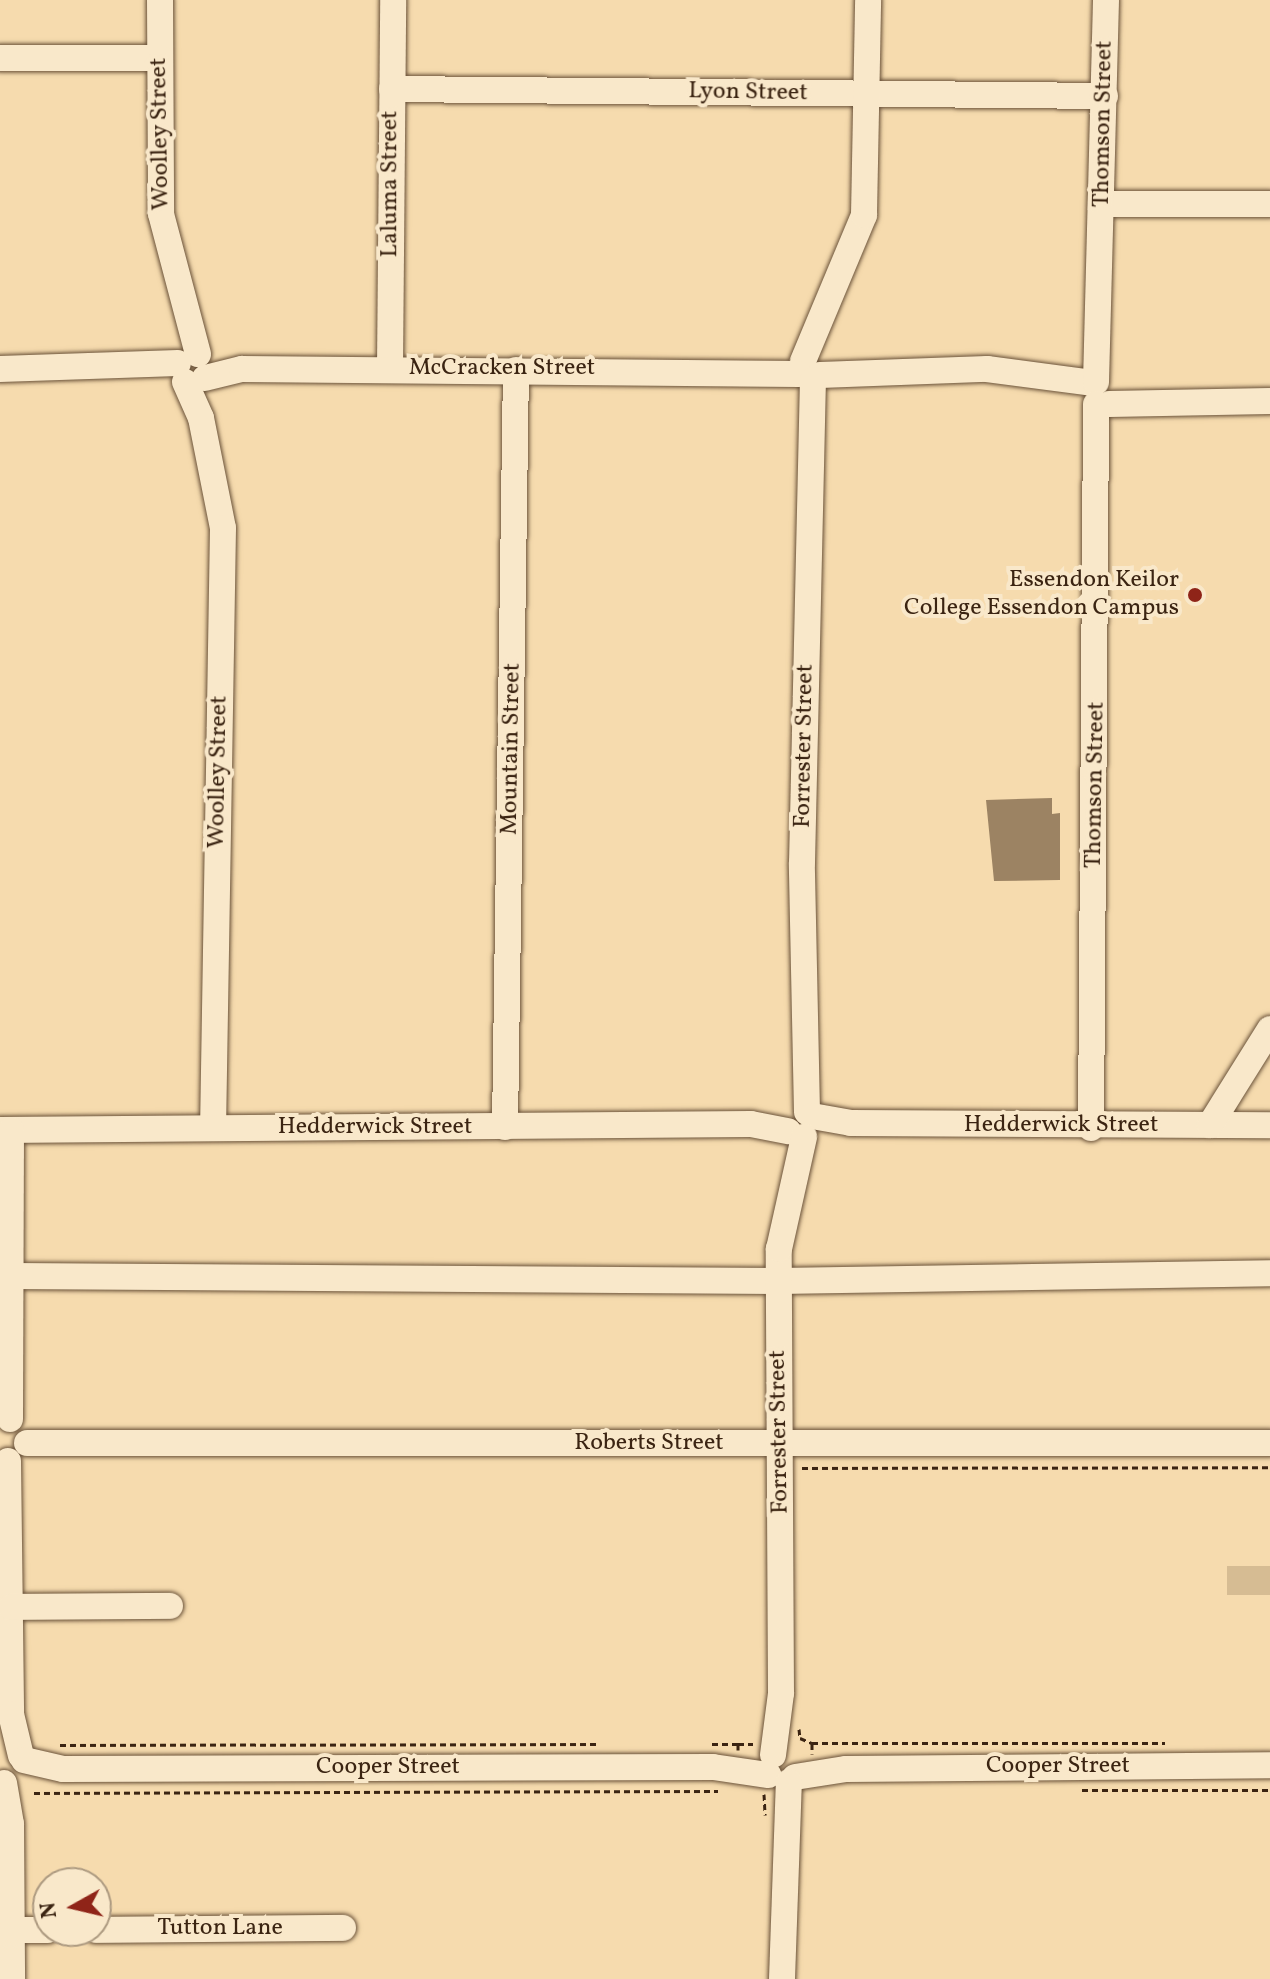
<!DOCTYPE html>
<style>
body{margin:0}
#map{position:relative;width:1270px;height:1979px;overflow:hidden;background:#f6dbae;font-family:Vollkorn,serif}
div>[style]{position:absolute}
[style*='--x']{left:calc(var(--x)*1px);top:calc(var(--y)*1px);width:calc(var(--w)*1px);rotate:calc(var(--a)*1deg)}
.green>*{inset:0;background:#d6bc93;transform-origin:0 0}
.building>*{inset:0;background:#9c8363}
.path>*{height:3px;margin-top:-1.5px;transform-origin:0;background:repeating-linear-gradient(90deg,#3b2412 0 6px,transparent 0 10px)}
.roads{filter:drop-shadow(0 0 2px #6a5239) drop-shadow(0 0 2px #6a5239)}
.minor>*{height:26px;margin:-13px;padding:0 13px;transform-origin:13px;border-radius:13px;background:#f9e8ca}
.dots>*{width:22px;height:22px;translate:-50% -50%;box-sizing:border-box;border:4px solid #f9e8ca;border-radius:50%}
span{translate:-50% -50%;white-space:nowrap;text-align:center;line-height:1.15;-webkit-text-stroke:8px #f9e8ca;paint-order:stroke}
.street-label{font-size:24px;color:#3b2412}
.poi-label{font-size:24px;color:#3b2412}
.right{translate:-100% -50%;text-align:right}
.north{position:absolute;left:32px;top:1867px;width:80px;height:80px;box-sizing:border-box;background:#f9e8ca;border:2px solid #ad9a80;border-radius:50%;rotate:262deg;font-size:22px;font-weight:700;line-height:32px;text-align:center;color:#3b2412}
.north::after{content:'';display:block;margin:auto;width:28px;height:36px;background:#8f2418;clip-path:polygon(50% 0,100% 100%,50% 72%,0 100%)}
</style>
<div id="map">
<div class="green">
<i style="left:1227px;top:1566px;width:43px;height:29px"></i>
</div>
<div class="building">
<i style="clip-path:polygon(1052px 798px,1052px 814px,1060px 813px,1060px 880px,994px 881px,986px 800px)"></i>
</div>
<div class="path">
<i style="--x:802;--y:1468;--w:468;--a:-0.1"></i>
<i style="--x:799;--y:1729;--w:9;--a:84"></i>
<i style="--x:800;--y:1738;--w:13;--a:23"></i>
<i style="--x:812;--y:1743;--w:11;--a:90"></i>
<i style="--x:812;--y:1743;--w:353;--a:0"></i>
<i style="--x:712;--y:1744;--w:26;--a:0"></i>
<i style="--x:738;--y:1744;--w:6;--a:90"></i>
<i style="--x:738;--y:1744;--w:15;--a:0"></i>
<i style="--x:60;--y:1745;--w:540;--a:-0.11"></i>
<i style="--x:1082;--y:1790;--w:188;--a:0"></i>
<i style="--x:34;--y:1793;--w:684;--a:-0.17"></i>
<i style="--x:764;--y:1794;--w:21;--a:87"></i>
</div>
<div class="roads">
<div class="minor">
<i style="--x:160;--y:0;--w:214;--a:89.7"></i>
<i style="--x:161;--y:214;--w:145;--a:75.2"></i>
<i style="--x:0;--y:58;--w:160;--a:0"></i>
<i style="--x:392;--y:89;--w:713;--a:0.56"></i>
<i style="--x:1102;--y:204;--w:168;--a:0"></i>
<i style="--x:803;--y:361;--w:158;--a:-67.3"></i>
<i style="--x:864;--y:215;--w:215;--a:-88.9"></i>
<i style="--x:390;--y:368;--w:368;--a:-89.5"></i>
<i style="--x:0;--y:369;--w:178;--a:-1.9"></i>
<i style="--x:820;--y:375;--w:167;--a:-2.1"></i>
<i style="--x:987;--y:369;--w:108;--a:7.5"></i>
<i style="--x:205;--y:378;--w:38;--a:-14"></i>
<i style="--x:242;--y:369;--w:557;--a:0.51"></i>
<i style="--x:185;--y:382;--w:39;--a:66"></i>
<i style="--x:201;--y:418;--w:112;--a:78.7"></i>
<i style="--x:223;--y:528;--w:600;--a:90.95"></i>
<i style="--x:1096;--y:382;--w:382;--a:-88.5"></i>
<i style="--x:1109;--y:404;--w:161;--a:-1.1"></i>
<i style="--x:807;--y:1112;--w:249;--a:-91.2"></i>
<i style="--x:802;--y:863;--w:483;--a:-88.7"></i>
<i style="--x:812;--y:1116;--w:40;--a:10"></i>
<i style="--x:851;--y:1123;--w:419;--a:0.3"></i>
<i style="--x:1210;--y:1125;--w:113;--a:-58"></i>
<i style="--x:505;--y:1127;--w:757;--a:-89.17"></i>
<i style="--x:1091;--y:1128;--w:724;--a:-89.6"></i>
<i style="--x:0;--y:1130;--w:751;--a:-0.46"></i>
<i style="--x:751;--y:1124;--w:38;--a:11"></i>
<i style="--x:11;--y:1276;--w:767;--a:0.37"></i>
<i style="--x:778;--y:1281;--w:492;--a:-0.9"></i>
<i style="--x:10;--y:1419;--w:289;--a:-89.8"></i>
<i style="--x:27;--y:1443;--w:1243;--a:0"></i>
<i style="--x:8;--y:1461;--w:253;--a:89.3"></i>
<i style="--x:11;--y:1714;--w:43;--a:76.6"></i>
<i style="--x:11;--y:1607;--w:159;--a:-0.4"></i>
<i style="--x:773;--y:1755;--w:63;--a:-82.6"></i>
<i style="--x:781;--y:1693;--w:444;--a:-90.3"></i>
<i style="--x:779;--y:1249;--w:115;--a:-77.4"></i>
<i style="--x:24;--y:1760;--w:40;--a:13"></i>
<i style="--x:63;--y:1769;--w:650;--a:-0.18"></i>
<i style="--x:713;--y:1767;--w:56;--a:8.3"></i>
<i style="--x:795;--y:1777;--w:52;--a:-8.9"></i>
<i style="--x:846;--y:1769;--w:424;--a:-0.5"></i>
<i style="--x:4;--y:1783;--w:42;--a:80.3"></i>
<i style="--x:11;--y:1824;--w:155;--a:89.6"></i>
<i style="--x:12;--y:1930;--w:36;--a:0"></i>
<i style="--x:96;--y:1930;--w:247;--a:-0.5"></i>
<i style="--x:782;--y:1979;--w:197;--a:-88"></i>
</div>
</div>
<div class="dots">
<i style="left:1195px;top:595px;background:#8f2418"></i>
</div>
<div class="street-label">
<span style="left:748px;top:93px;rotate:1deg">Lyon Street</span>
<span style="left:1104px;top:124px;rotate:-89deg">Thomson Street</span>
<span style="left:161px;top:134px;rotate:-91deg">Woolley Street</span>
<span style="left:391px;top:184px;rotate:-90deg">Laluma Street</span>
<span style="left:502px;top:369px">McCracken Street</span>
<span style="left:805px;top:746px;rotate:-89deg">Forrester Street</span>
<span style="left:512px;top:749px;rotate:-89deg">Mountain Street</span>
<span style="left:219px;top:772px;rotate:-89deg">Woolley Street</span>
<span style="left:1096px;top:785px;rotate:-89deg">Thomson Street</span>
<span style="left:1061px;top:1126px">Hedderwick Street</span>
<span style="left:375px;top:1128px">Hedderwick Street</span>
<span style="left:780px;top:1432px;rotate:-91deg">Forrester Street</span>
<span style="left:649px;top:1444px">Roberts Street</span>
<span style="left:1058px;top:1767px">Cooper Street</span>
<span style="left:388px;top:1768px">Cooper Street</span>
<span style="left:220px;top:1929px">Tutton Lane</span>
</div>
<div class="poi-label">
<span class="right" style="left:1179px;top:595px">Essendon Keilor<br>College Essendon Campus</span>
</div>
<div class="north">N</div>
</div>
